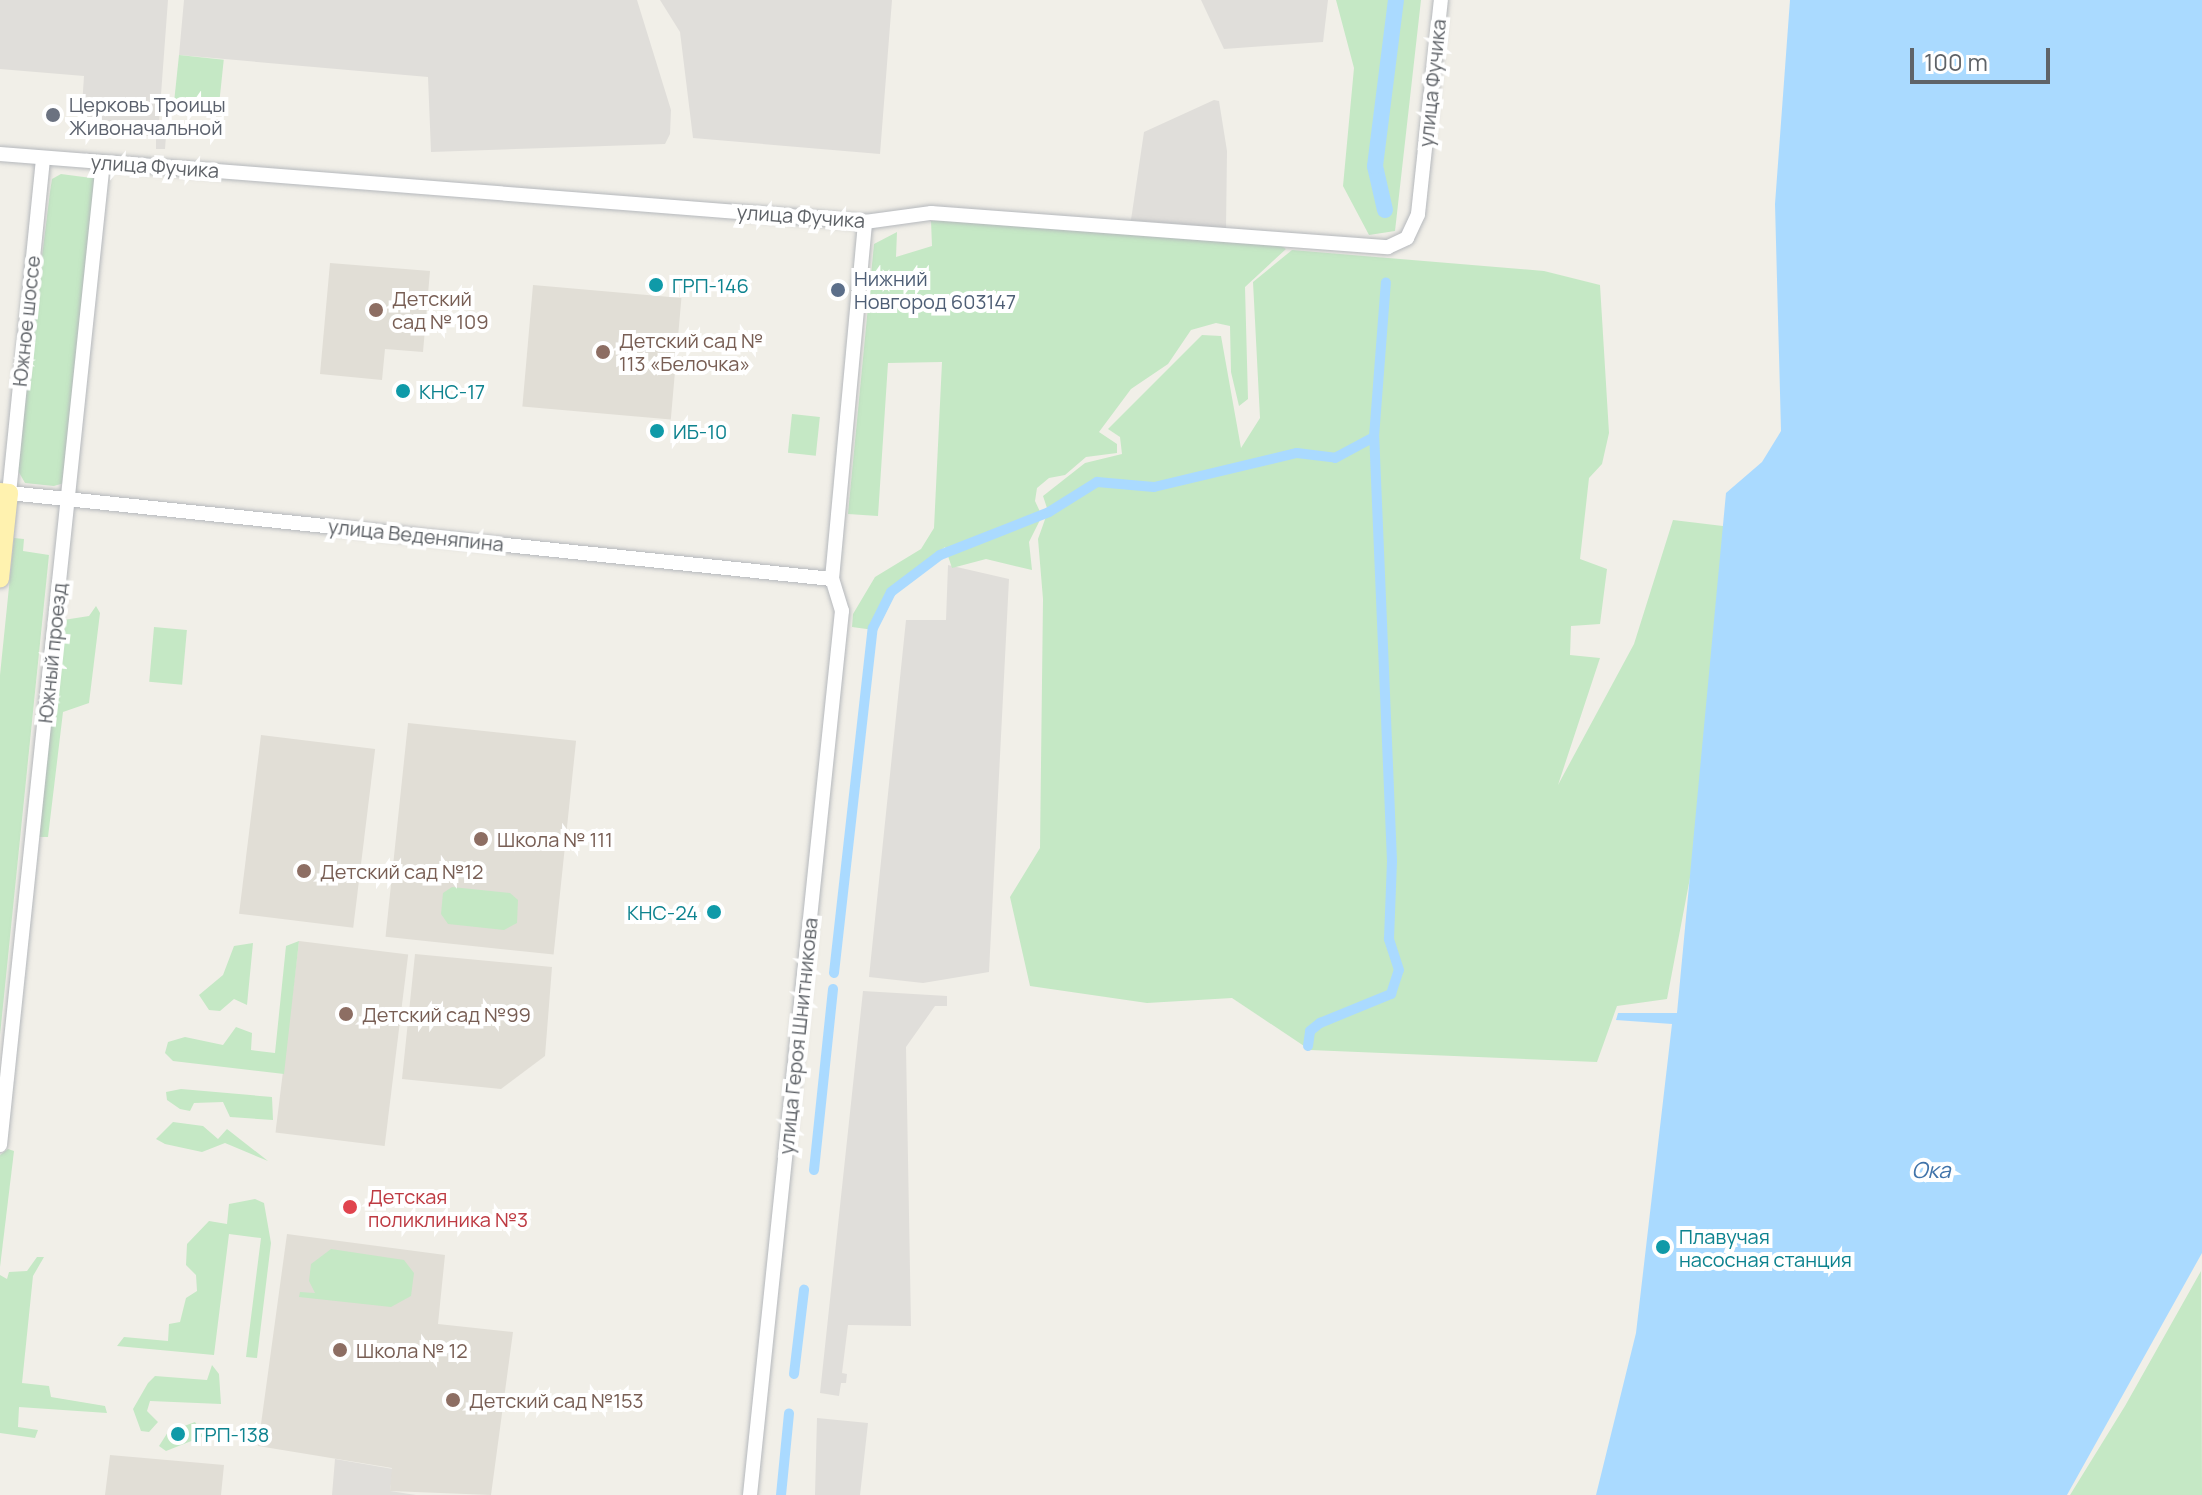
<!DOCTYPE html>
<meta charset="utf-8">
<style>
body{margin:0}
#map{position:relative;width:2202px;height:1495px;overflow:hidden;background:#f1efe8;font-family:Manrope,sans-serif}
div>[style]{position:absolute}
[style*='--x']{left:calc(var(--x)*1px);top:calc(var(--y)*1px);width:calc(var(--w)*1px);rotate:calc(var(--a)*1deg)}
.industrial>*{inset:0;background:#e0deda}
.education>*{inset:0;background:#e1ded6;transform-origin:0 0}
.green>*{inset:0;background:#c5e8c5;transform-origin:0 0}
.water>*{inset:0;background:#aadaff}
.canal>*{height:10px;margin:-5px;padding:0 5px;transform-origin:5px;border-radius:5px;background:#aadaff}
.river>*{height:16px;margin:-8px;padding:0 8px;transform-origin:8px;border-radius:8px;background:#aadaff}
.roads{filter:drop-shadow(0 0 2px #b5b8bc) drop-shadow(0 0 2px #b5b8bc)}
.minor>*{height:14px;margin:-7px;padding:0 7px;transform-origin:7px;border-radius:7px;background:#fff}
.major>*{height:18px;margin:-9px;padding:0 9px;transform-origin:9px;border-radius:9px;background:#fff2af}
.dots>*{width:22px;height:22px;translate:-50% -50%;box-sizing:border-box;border:4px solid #fff;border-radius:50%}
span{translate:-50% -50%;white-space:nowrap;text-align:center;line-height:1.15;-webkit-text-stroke:8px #fff;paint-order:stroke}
.street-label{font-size:20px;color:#5f6368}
.worship-label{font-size:20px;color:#5b616d}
.left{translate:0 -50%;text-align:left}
.service-label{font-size:20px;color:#4e5e75}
.culture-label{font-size:20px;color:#0d838f}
.right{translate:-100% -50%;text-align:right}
.education-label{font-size:20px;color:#785e54}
.health-label{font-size:20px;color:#be3a42}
.water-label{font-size:22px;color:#4174aa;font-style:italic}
.scale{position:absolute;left:1910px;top:48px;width:140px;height:36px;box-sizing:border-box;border:4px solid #5f6368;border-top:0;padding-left:10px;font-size:24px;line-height:28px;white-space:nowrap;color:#5f6368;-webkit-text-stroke:6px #fff;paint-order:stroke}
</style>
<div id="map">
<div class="industrial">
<i style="clip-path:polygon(0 0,168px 0,158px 135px,166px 136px,165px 149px,156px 149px,156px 136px,80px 136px,84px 76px,0 69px)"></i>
<i style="clip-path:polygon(184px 0,637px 0,671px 110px,670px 134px,665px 144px,431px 152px,428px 77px,179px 55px)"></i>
<i style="clip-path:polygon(660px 0,892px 0,880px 154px,693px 138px,680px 32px)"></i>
<i style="clip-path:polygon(1201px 0,1328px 0,1323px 42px,1224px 49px)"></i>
<i style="clip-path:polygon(1214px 100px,1219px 101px,1227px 151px,1226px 228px,1131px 220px,1144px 132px)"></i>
<i style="clip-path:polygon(948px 565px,1009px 579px,989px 972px,923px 983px,869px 977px,906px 620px,946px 620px)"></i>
<i style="clip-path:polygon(863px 991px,947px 996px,947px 1006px,935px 1006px,906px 1047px,911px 1326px,848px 1325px,842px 1373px,847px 1374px,846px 1383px,841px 1383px,839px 1396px,820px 1393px)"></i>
<i style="clip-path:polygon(817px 1418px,868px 1423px,860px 1495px,815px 1495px)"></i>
<i style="clip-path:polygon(335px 1459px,393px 1469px,390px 1491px,416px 1495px,332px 1495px)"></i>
</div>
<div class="education">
<i style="clip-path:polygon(330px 263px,430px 271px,423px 352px,385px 349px,382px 380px,320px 374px)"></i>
<i style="left:533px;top:285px;width:149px;height:122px;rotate:5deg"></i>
<i style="left:408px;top:723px;width:169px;height:215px;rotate:6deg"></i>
<i style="left:261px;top:735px;width:115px;height:180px;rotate:7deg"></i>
<i style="left:299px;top:941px;width:110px;height:193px;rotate:7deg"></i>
<i style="clip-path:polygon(415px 954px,552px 967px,545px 1056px,501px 1089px,402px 1079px)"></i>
<i style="clip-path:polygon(287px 1234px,445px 1255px,438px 1324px,513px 1332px,491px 1495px,390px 1491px,392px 1468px,258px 1446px)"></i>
<i style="clip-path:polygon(110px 1455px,224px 1465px,221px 1495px,105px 1495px)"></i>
</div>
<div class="green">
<i style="clip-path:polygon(1336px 0,1421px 0,1395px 231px,1369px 235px,1343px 186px,1354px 68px)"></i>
<i style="left:179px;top:55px;width:45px;height:52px;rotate:6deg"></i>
<i style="clip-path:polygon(61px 174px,99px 179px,64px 483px,54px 486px,25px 483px,16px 467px,50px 192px,52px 179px)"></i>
<i style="clip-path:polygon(980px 217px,1280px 245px,1286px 249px,1245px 287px,1248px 399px,1239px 406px,1231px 372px,1230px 326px,1216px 323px,1191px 330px,1168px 364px,1131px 389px,1099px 432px,1117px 444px,1117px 453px,1086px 457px,1065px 475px,1049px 478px,1037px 488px,1035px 501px,1042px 516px,1029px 542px,1032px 570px,986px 559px,952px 568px,945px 547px,897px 583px,874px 630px,852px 627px,853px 614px,875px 577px,921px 549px,934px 528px,942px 362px,888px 363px,878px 516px,848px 514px,874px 244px,897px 232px,896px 257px,932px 246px,931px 221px)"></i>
<i style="clip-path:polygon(1292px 250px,1544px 271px,1600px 285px,1609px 433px,1602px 464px,1589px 478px,1580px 559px,1607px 569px,1600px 624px,1571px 626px,1570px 655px,1600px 658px,1558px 785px,1634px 644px,1673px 520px,1756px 530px,1667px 999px,1617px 1006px,1597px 1062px,1310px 1050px,1232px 998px,1147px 1003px,1030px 986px,1010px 897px,1040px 848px,1043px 599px,1038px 539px,1048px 511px,1043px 496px,1085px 463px,1122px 454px,1120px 437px,1108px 429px,1202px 335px,1221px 336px,1241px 448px,1260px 418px,1253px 282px)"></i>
<i style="left:792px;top:414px;width:28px;height:39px;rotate:6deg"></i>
<i style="clip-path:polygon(14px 538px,24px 539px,23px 551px,49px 555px,0 1035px,0 675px)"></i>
<i style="clip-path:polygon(96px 606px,100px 613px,89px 703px,63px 712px,48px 837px,33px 837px,57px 621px,89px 616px)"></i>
<i style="left:154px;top:627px;width:33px;height:55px;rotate:5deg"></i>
<i style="clip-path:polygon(452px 887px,510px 893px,518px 900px,517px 923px,504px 930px,448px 924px,441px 914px,443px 893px)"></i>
<i style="clip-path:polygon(299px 941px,284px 1074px,173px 1061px,165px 1053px,168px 1042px,185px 1037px,223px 1045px,236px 1027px,252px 1033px,251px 1050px,275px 1053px,286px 946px)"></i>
<i style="clip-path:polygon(253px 943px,247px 1005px,234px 999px,220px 1011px,209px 1010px,199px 995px,223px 975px,234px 946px)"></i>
<i style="clip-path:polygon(181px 1089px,272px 1097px,273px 1120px,230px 1117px,223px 1102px,194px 1103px,190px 1111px,180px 1109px,167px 1100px,166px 1092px)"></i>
<i style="clip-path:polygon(173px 1122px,203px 1126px,218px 1139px,227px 1129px,268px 1161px,225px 1143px,202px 1152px,165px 1144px,156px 1139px)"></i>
<i style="clip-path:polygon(8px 1149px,14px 1151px,0 1267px,0 1155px)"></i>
<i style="clip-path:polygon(255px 1199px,264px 1203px,271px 1243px,257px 1358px,246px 1357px,261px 1238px,229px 1234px,214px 1355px,117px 1346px,124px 1337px,168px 1341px,169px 1324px,180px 1322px,186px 1298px,197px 1291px,196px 1275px,186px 1265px,187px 1244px,209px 1221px,227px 1224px,229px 1204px)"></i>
<i style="clip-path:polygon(331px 1249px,404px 1260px,414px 1273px,411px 1296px,391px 1307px,299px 1297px,300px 1292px,315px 1293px,309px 1281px,311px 1264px)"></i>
<i style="clip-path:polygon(37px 1257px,44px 1257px,33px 1276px,22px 1383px,49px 1386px,51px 1397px,105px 1406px,107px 1413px,19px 1407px,18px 1427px,38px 1430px,35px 1438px,0 1433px,0 1275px,7px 1279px,9px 1272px,27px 1271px)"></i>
<i style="clip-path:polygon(2201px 1271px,2202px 1495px,2070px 1495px,2125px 1406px)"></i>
<i style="clip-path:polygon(212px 1365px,219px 1374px,221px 1404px,150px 1401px,147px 1411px,158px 1422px,149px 1432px,141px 1431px,133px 1409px,148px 1383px,155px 1376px,207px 1380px)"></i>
<i style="clip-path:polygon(195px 1422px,204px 1436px,166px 1451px,159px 1446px,168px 1432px)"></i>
</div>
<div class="water">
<i style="clip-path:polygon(1790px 0,2202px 0,2202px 1253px,2067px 1495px,1596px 1495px,1636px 1333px,1672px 1024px,1616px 1020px,1618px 1013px,1677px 1013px,1726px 493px,1762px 462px,1781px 431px,1775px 204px)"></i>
</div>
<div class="canal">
<i style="--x:834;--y:973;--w:347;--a:-83.6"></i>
<i style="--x:873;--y:628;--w:40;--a:-63.4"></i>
<i style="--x:891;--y:592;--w:61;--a:-37.1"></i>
<i style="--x:940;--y:555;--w:117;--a:-21.5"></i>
<i style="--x:1049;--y:512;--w:57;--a:-32"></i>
<i style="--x:1097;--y:482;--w:57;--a:5"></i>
<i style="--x:1154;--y:487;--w:147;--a:-13.4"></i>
<i style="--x:1297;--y:453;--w:38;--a:7"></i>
<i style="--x:1335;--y:458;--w:44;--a:-28.3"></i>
<i style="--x:1374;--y:437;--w:155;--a:-85.6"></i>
<i style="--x:1308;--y:1046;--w:15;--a:-82"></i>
<i style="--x:1310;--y:1031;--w:13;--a:-39"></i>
<i style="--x:1320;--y:1023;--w:77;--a:-22.2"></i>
<i style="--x:1391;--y:994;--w:25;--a:-72"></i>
<i style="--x:1399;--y:970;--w:33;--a:-108"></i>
<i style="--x:1389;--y:939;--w:78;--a:-87.8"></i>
<i style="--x:1392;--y:861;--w:424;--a:-92.4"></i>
<i style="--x:814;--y:1170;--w:182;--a:-84"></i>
<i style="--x:794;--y:1374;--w:85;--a:-83.2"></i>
<i style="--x:781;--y:1495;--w:82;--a:-84.4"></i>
</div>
<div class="river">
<i style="--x:1385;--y:210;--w:45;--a:-102.8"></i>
<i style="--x:1375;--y:166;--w:167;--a:-82.8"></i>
</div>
<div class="roads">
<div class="minor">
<i style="--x:0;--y:154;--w:868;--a:4.49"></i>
<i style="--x:865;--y:222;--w:67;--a:-7.8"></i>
<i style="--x:931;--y:213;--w:458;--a:4.3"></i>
<i style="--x:1388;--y:247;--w:21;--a:-25"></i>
<i style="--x:1407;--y:238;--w:26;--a:-65"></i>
<i style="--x:1418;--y:214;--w:215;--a:-83.9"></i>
<i style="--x:43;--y:159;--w:336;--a:95.8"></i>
<i style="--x:9;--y:493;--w:827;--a:5.97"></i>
<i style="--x:832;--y:579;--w:359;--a:-84.7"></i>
<i style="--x:0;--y:1145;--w:988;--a:-84.02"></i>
<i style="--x:750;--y:1495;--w:889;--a:-84.06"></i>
<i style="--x:842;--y:611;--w:34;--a:-107"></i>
</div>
<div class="major">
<i style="--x:0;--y:492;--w:9;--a:6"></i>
<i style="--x:9;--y:493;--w:86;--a:96"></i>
</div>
</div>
<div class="dots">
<i style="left:53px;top:115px;background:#6b7280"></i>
<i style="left:656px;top:285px;background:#0f9aa8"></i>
<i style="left:838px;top:290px;background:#5c6f8a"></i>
<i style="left:376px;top:310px;background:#8d6e63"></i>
<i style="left:603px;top:352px;background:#8d6e63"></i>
<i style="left:403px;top:391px;background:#0f9aa8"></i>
<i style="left:657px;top:431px;background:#0f9aa8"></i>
<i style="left:481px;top:839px;background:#8d6e63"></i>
<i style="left:304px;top:871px;background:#8d6e63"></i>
<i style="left:714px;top:912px;background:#0f9aa8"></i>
<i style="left:346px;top:1014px;background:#8d6e63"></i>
<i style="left:350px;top:1207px;background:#e0444e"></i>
<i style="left:1663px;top:1247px;background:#0f9aa8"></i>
<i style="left:340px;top:1350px;background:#8d6e63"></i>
<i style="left:453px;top:1400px;background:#8d6e63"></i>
<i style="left:178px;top:1434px;background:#0f9aa8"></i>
</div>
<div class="street-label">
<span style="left:1432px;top:83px;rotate:-84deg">улица Фучика</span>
<span style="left:155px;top:166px;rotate:4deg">улица Фучика</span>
<span style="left:801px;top:216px;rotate:4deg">улица Фучика</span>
<span style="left:26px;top:321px;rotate:-84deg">Южное шоссе</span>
<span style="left:416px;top:535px;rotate:6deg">улица Веденяпина</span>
<span style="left:52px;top:653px;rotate:-84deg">Южный проезд</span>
<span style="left:798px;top:1036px;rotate:-84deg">улица Героя Шнитникова</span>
</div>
<div class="worship-label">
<span class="left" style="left:69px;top:116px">Церковь Троицы<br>Живоначальной</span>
</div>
<div class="service-label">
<span class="left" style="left:854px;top:290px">Нижний<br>Новгород 603147</span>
</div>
<div class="culture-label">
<span class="left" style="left:672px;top:285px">ГРП-146</span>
<span class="left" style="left:419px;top:391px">КНС-17</span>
<span class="left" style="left:673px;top:431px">ИБ-10</span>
<span class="right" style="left:698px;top:912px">КНС-24</span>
<span class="left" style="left:1679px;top:1248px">Плавучая<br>насосная станция</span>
<span class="left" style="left:194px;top:1434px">ГРП-138</span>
</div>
<div class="education-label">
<span class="left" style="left:392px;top:310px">Детский<br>сад № 109</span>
<span class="left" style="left:619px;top:352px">Детский сад №<br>113 «Белочка»</span>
<span class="left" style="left:497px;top:839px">Школа № 111</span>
<span class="left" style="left:320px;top:871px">Детский сад №12</span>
<span class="left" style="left:362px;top:1014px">Детский сад №99</span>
<span class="left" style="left:356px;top:1350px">Школа № 12</span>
<span class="left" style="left:469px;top:1400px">Детский сад №153</span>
</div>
<div class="health-label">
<span class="left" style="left:368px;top:1208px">Детская<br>поликлиника №3</span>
</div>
<div class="water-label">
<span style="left:1931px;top:1171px">Ока</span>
</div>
<div class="scale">100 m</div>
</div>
